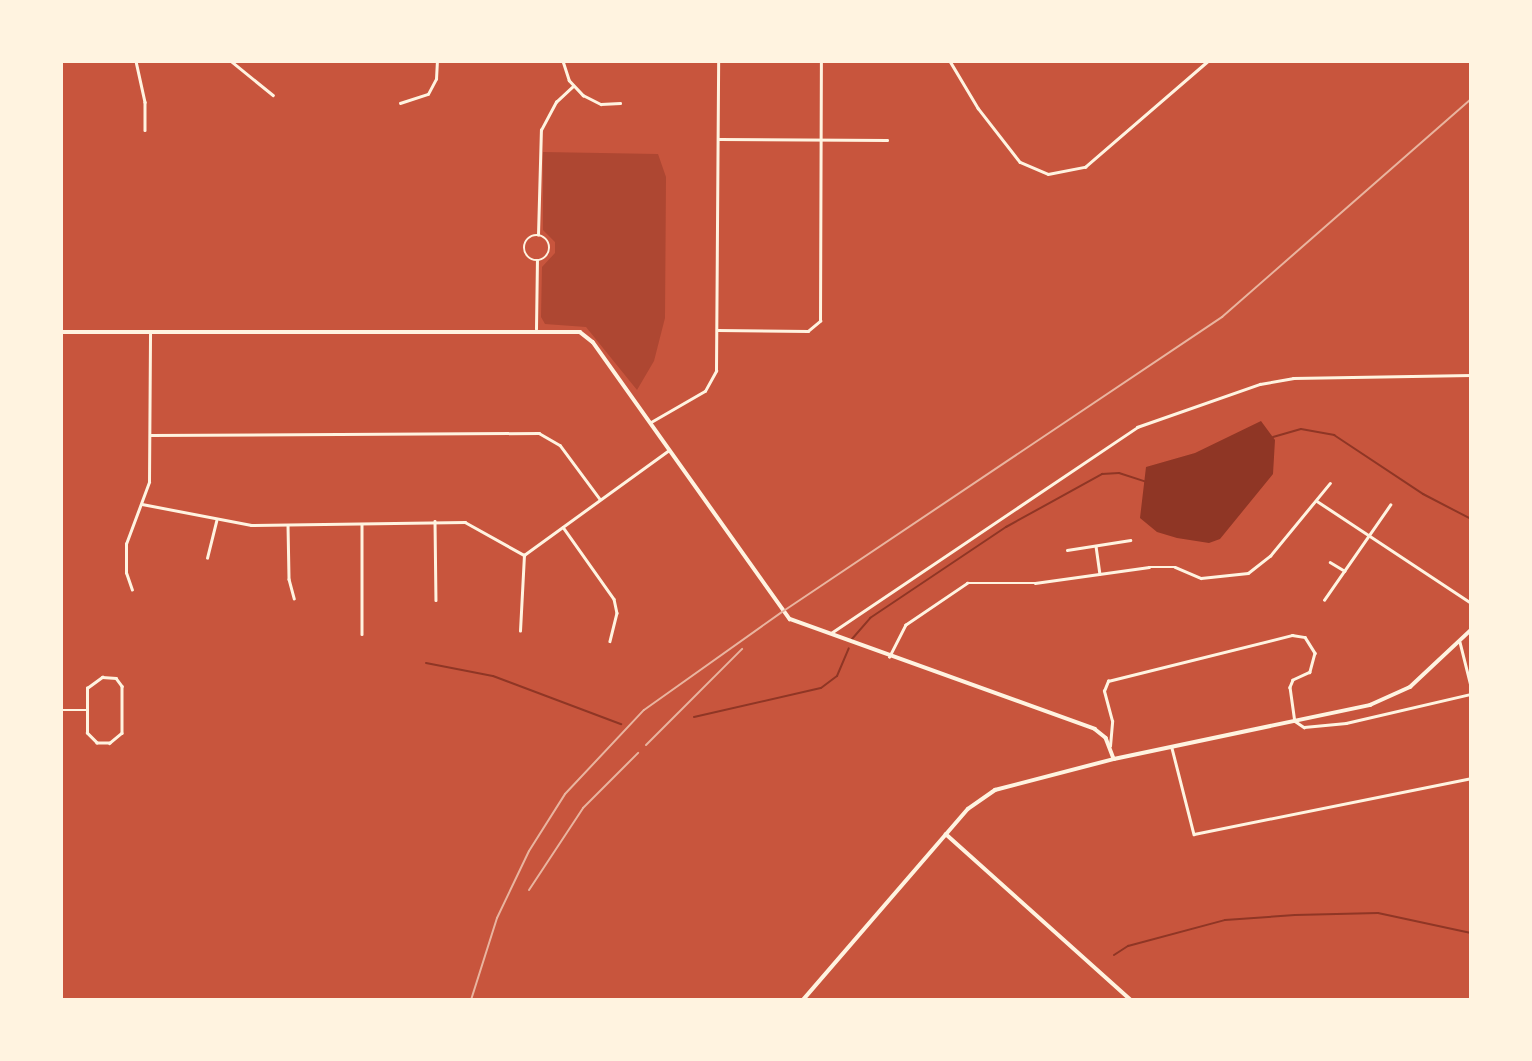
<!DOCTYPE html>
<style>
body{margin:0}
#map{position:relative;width:1532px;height:1061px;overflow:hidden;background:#c8553d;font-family:Manrope,sans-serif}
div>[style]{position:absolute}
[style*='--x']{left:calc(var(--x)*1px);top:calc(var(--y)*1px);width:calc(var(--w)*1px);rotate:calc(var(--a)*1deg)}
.green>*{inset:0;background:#ae4732}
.water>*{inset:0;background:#8f3625}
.stream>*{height:2px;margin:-1px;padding:0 1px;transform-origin:1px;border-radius:1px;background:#8f3625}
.minor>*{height:2.5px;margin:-1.25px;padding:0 1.25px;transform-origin:1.25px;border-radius:1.25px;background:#fff3e0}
.minor>.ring{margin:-1.25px;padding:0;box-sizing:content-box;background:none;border:2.5px solid #fff3e0;border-radius:50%}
.tertiary>*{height:3.5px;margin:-1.75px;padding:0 1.75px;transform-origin:1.75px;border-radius:1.75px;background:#fff3e0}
.rail>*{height:2px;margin:-1px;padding:0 1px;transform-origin:1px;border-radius:1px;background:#e9b49f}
span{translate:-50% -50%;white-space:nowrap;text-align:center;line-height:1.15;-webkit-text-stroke:7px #fff3e0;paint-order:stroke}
.frame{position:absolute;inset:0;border:63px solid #fff3e0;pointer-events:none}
</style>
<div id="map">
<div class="green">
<i style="clip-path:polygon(543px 152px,658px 154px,666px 177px,665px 318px,654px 361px,637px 390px,586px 327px,545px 324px,541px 317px,542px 267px,555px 253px,555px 242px,543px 230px)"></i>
</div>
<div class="water">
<i style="clip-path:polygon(1261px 421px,1275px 440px,1273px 474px,1220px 539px,1209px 543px,1177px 538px,1157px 532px,1140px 518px,1146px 467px,1195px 453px)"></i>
</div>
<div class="stream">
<i style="--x:1273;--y:437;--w:29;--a:-16"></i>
<i style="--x:1301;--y:429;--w:34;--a:10"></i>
<i style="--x:1334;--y:435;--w:107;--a:33.5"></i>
<i style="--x:1423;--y:494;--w:54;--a:27.5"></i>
<i style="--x:852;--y:639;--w:28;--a:-49"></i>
<i style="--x:870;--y:618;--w:164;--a:-33.8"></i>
<i style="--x:1006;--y:527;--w:110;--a:-28.9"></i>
<i style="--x:1102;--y:474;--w:17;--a:-3"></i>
<i style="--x:1119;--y:473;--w:28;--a:18"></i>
<i style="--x:426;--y:663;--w:68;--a:11"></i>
<i style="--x:493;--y:676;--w:137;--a:20.6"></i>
<i style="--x:694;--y:717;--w:130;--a:-12.9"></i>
<i style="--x:821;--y:688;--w:20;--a:-37"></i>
<i style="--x:837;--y:676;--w:30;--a:-67"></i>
<i style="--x:1114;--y:955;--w:17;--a:-33"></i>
<i style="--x:1128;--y:946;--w:100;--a:-15"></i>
<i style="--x:1225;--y:920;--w:70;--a:-4.1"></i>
<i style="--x:1295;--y:915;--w:83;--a:-1.4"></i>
<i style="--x:1378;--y:913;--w:95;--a:12.1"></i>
</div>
<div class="minor">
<i style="--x:136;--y:61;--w:42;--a:77.6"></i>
<i style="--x:145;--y:102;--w:28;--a:90"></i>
<i style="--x:231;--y:61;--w:54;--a:39"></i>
<i style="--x:563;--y:61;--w:20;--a:72"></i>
<i style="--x:569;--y:80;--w:21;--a:47"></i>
<i style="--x:583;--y:95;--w:20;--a:27"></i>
<i style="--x:601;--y:104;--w:19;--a:-3"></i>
<i style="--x:950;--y:61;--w:55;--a:59.2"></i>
<i style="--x:978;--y:108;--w:68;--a:52.1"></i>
<i style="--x:1020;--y:162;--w:30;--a:23"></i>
<i style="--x:1048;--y:174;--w:38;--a:-11"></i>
<i style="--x:1085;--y:167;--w:162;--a:-40.8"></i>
<i style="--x:400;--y:103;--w:29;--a:-18"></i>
<i style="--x:428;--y:94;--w:17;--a:-62"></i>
<i style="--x:436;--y:79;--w:18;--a:-87"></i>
<i style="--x:719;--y:139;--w:168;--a:0.3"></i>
<i style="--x:538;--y:235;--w:105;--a:-88.4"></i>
<i style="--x:541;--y:130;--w:32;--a:-62"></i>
<i style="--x:556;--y:102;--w:23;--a:-43"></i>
<i class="ring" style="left:524px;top:235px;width:23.5px;height:23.5px"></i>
<i style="--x:536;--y:329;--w:68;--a:-89.2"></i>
<i style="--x:717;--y:330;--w:91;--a:0.6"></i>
<i style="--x:808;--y:331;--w:16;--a:-40"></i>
<i style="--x:820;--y:321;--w:260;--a:-89.8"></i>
<i style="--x:651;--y:422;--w:62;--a:-29.9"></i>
<i style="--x:705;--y:391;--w:23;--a:-61"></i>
<i style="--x:716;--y:371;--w:310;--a:-89.6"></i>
<i style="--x:151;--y:435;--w:388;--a:-0.3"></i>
<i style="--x:539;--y:433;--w:24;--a:30"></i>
<i style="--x:560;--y:445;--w:67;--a:53.5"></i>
<i style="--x:1317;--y:501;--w:185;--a:33.5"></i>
<i style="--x:142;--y:504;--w:111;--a:10.9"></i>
<i style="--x:251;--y:525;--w:214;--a:-0.8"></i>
<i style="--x:465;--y:522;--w:68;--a:29.2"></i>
<i style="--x:435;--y:521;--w:79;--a:89.3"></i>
<i style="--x:362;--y:524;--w:110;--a:90"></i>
<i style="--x:288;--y:525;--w:54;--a:88.9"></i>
<i style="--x:289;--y:579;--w:20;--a:75"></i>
<i style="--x:563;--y:527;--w:88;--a:54.7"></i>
<i style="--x:614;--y:599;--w:14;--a:78"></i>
<i style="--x:617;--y:613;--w:29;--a:104"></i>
<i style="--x:1096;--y:546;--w:28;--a:82"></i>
<i style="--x:1067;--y:550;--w:64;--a:-9"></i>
<i style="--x:524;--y:555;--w:179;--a:-35.9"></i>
<i style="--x:207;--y:558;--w:38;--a:-76"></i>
<i style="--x:1330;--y:562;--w:17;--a:31"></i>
<i style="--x:132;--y:590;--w:18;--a:-109"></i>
<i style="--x:126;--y:573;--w:29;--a:-90"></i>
<i style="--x:126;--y:544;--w:66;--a:-69.6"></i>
<i style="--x:149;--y:482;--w:150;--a:-89.6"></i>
<i style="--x:1324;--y:600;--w:116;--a:-55.2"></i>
<i style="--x:520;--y:631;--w:76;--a:-87"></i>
<i style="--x:831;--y:633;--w:369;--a:-33.9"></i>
<i style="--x:1137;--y:427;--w:130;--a:-19.3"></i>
<i style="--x:1260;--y:384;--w:34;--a:-10"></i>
<i style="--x:1293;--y:378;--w:178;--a:-1"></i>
<i style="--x:1460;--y:642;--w:45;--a:76"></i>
<i style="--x:889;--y:657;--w:36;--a:-63"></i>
<i style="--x:905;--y:625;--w:75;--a:-34.1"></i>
<i style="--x:967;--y:583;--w:68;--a:0"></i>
<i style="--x:1035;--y:583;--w:115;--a:-8"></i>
<i style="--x:1149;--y:567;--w:26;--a:0"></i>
<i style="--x:1175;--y:567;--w:28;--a:23"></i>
<i style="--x:1201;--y:578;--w:47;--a:-6.1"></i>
<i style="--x:1248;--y:573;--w:28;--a:-38"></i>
<i style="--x:1270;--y:556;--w:94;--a:-50.6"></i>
<i style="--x:102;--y:677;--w:14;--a:4"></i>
<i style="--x:116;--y:678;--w:10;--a:53"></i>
<i style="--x:122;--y:686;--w:47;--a:90"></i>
<i style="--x:122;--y:733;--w:16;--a:140"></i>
<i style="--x:110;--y:743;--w:13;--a:180"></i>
<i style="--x:97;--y:743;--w:14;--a:-135"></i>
<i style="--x:87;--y:733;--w:45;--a:-90"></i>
<i style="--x:87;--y:688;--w:19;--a:-36"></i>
<i style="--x:61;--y:710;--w:26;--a:0"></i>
<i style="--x:1110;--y:746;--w:25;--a:-85"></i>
<i style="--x:1112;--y:721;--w:31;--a:-105"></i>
<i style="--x:1104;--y:691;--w:11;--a:-68"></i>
<i style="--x:1108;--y:681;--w:190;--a:-14"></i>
<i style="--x:1292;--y:635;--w:13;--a:9"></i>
<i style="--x:1305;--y:637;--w:19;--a:58"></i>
<i style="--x:1315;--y:653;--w:20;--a:105"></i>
<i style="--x:1310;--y:672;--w:19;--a:155"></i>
<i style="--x:1293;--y:680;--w:8;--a:113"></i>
<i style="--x:1290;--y:687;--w:34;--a:82"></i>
<i style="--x:1295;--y:721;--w:11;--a:34"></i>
<i style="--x:1304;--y:727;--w:42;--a:-5.4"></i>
<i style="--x:1346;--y:723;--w:128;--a:-13.1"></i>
<i style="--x:1172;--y:748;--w:89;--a:75.7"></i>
<i style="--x:1194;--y:834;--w:283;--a:-11.4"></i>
</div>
<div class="tertiary">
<i style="--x:61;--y:332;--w:519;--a:0"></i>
<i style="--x:580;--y:332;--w:16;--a:38"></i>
<i style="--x:593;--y:342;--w:340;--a:54.6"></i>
<i style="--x:790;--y:619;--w:324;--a:19.8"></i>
<i style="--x:1095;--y:729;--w:14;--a:39"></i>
<i style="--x:1106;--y:738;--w:22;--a:69"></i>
<i style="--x:946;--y:834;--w:249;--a:41.9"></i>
<i style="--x:803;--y:1000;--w:252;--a:-49.2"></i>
<i style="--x:968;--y:809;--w:33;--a:-35"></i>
<i style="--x:995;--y:790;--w:123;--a:-14.6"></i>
<i style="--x:1114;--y:759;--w:262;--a:-11.9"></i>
<i style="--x:1370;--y:705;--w:44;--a:-24.2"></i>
<i style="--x:1410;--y:687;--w:83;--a:-43.1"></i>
</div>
<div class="rail">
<i style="--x:646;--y:745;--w:136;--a:-45"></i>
<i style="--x:529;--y:890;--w:98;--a:-56.6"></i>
<i style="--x:583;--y:808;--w:78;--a:-45"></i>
<i style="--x:471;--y:1000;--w:86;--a:-72.4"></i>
<i style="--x:497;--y:918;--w:74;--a:-64.5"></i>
<i style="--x:529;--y:851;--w:67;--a:-57.7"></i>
<i style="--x:565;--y:794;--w:115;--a:-46.8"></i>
<i style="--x:644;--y:710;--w:169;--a:-35.4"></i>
<i style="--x:782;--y:612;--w:530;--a:-33.84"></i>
<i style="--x:1222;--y:317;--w:331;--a:-41.2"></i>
</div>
<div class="frame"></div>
</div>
